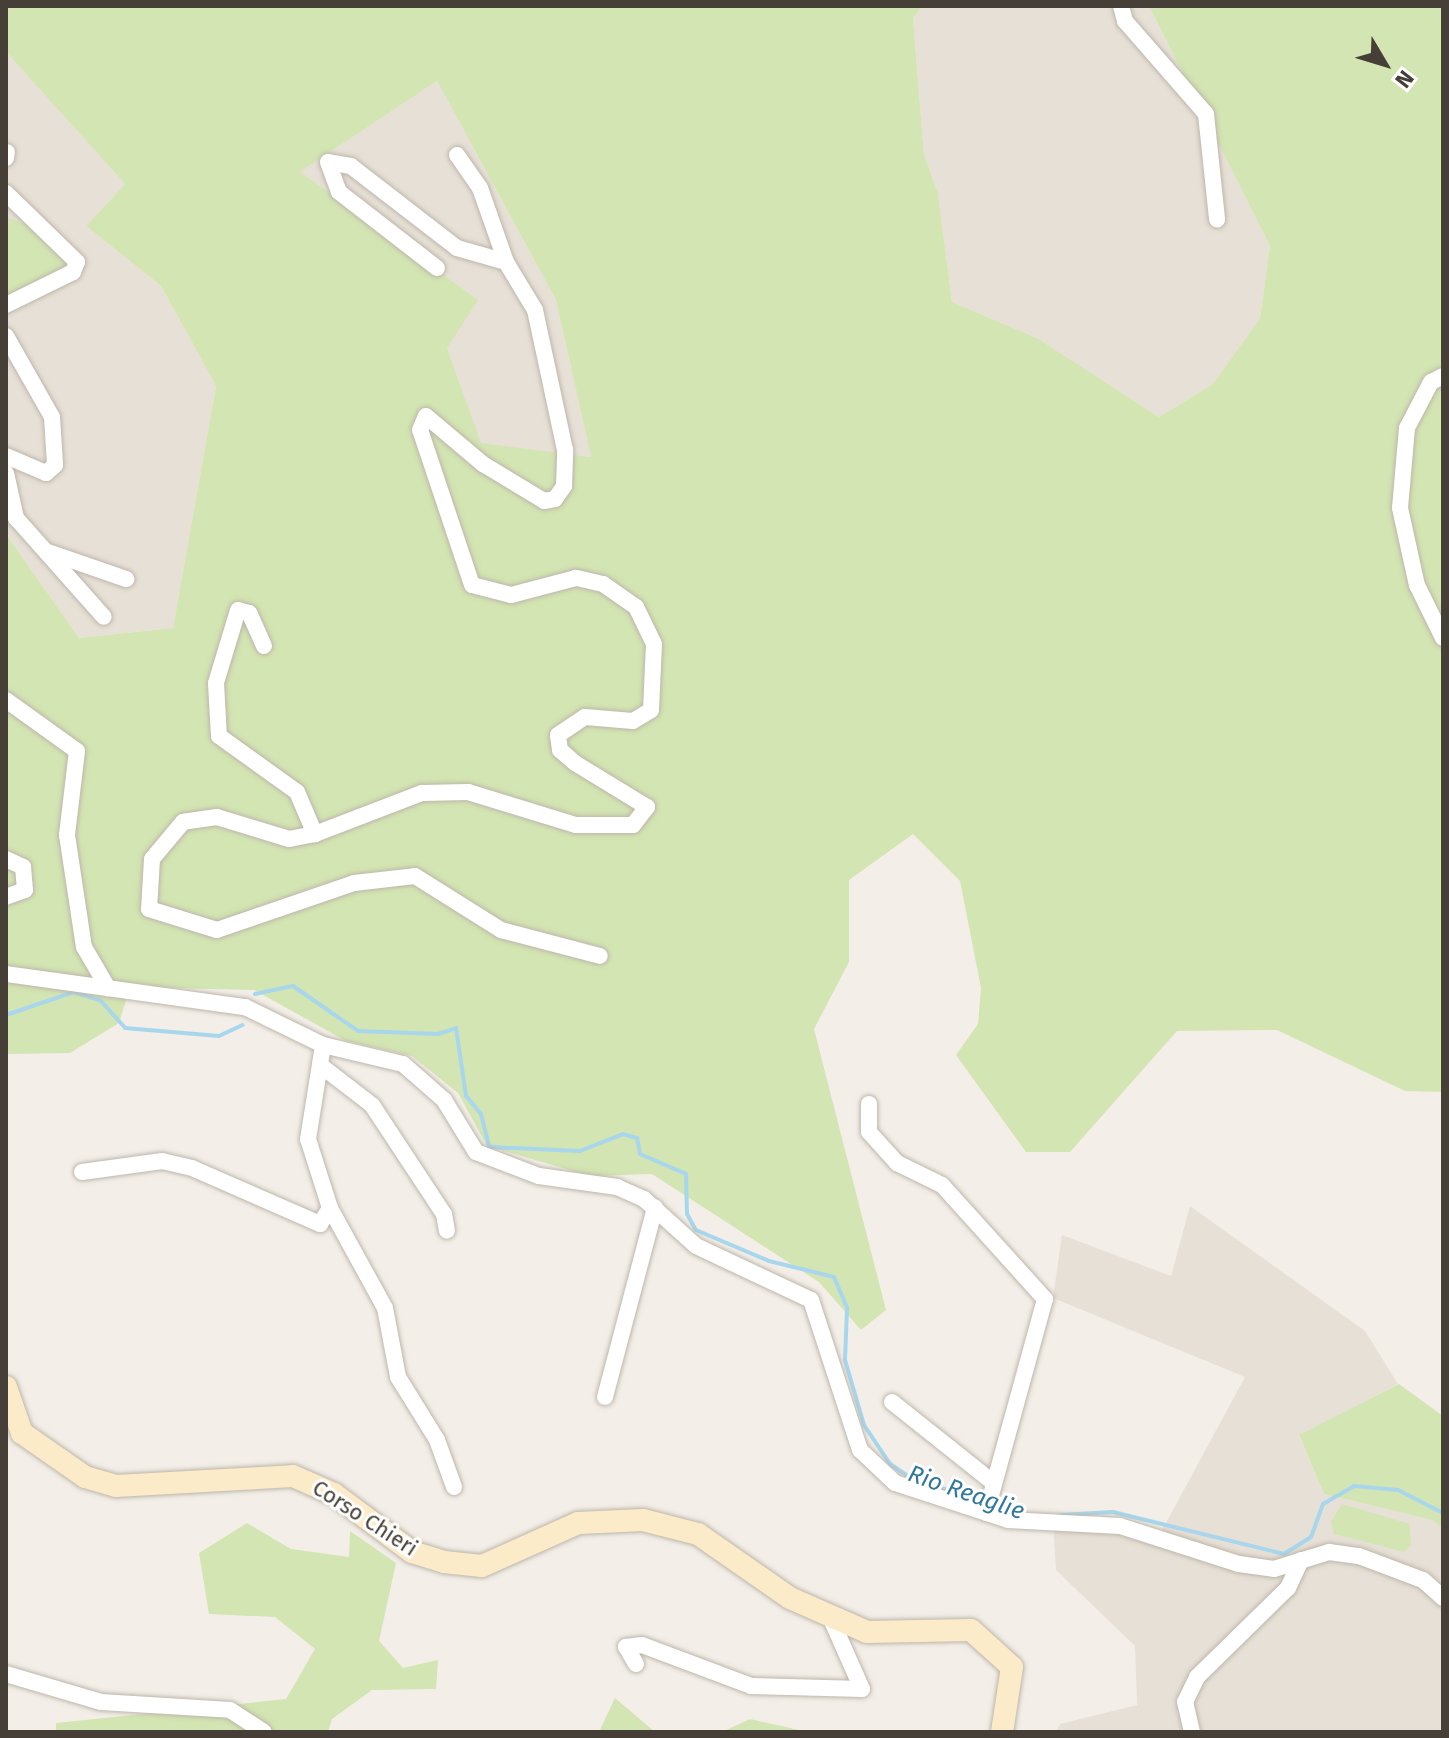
<!DOCTYPE html>
<style>
body{margin:0}
#map{position:relative;width:1449px;height:1738px;overflow:hidden;background:#f3efe8;font-family:"Fira Sans",sans-serif}
div>[style]{position:absolute}
[style*='--x']{left:calc(var(--x)*1px);top:calc(var(--y)*1px);width:calc(var(--w)*1px);rotate:calc(var(--a)*1deg)}
.residential>*{inset:0;background:#e7e0d6}
.green>*{inset:0;background:#d3e5b2}
.stream>*{height:4px;margin:-2px;padding:0 2px;transform-origin:2px;border-radius:2px;background:#a7d6ed}
.roads{filter:drop-shadow(0 0 2px #beb6ab) drop-shadow(0 0 2px #beb6ab)}
.minor>*{height:16px;margin:-8px;padding:0 8px;transform-origin:8px;border-radius:8px;background:#fff}
.secondary>*{height:22px;margin:-11px;padding:0 11px;transform-origin:11px;border-radius:11px;background:#fcebc9}
span{translate:-50% -50%;white-space:nowrap;text-align:center;line-height:1.15;-webkit-text-stroke:6px #fff;paint-order:stroke}
.street-label{font-size:22px;color:#463f37}
.water-label{font-size:24px;color:#31789d;font-style:italic}
.frame{position:absolute;inset:0;border:8px solid #463f37;pointer-events:none}
.north{position:absolute;left:1345px;top:24px;width:80px;height:80px;-webkit-text-stroke:6px #fff;paint-order:stroke;rotate:128deg;font-size:22px;font-weight:700;line-height:32px;text-align:center;color:#463f37}
.north::after{content:'';display:block;margin:auto;width:28px;height:36px;background:#463f37;clip-path:polygon(50% 0,100% 100%,50% 72%,0 100%)}
</style>
<div id="map">
<div class="residential">
<i style="clip-path:polygon(923px 6px,1149px 6px,1270px 246px,1260px 318px,1213px 384px,1159px 417px,1037px 338px,952px 302px,938px 193px,924px 155px,913px 18px)"></i>
<i style="clip-path:polygon(6px 52px,125px 184px,86px 226px,161px 286px,216px 386px,173px 628px,79px 638px,6px 534px,6px 298px,29px 225px,6px 217px)"></i>
<i style="clip-path:polygon(437px 81px,556px 300px,591px 457px,481px 444px,447px 348px,300px 172px)"></i>
<i style="clip-path:polygon(1190px 1206px,1365px 1331px,1398px 1384px,1299px 1436px,1324px 1494px,1434px 1520px,1443px 1529px,1443px 1732px,1056px 1732px,1060px 1724px,1137px 1705px,1135px 1646px,1056px 1570px,1053px 1520px,1110px 1516px,1161px 1532px,1245px 1377px,1053px 1298px,1062px 1235px,1171px 1276px)"></i>
</div>
<div class="green">
<i style="clip-path:polygon(evenodd,6px 6px,923px 6px,913px 18px,924px 155px,938px 193px,952px 302px,1037px 338px,1159px 417px,1213px 384px,1260px 318px,1270px 246px,1149px 6px,1443px 6px,1443px 1092px,1405px 1091px,1277px 1030px,1177px 1031px,1070px 1152px,1026px 1152px,956px 1055px,978px 1024px,981px 988px,960px 881px,913px 834px,849px 880px,849px 962px,814px 1029px,886px 1310px,861px 1330px,819px 1282px,652px 1174px,590px 1176px,487px 1146px,458px 1093px,412px 1056px,346px 1041px,254px 990px,130px 987px,119px 1023px,70px 1053px,6px 1054px,6px 534px,79px 638px,173px 628px,216px 386px,161px 286px,86px 226px,125px 184px,6px 52px,6px 6px,437px 81px,556px 300px,591px 457px,481px 443px,447px 348px,478px 300px,300px 172px,437px 81px)"></i>
<i style="clip-path:polygon(6px 217px,29px 225px,67px 257px,61px 273px,6px 298px)"></i>
<i style="clip-path:polygon(1399px 1384px,1443px 1416px,1443px 1529px,1433px 1520px,1324px 1494px,1299px 1435px)"></i>
<i style="clip-path:polygon(1342px 1504px,1410px 1524px,1411px 1545px,1404px 1552px,1334px 1534px,1331px 1522px)"></i>
<i style="clip-path:polygon(247px 1523px,291px 1549px,349px 1557px,350px 1531px,396px 1563px,379px 1641px,403px 1668px,438px 1660px,436px 1689px,372px 1690px,332px 1719px,328px 1732px,56px 1732px,56px 1723px,286px 1699px,315px 1649px,275px 1617px,209px 1614px,199px 1553px)"></i>
<i style="clip-path:polygon(615px 1698px,655px 1732px,599px 1732px)"></i>
<i style="clip-path:polygon(750px 1719px,808px 1732px,722px 1732px)"></i>
</div>
<div class="stream">
<i style="--x:255;--y:994;--w:39;--a:-12"></i>
<i style="--x:293;--y:986;--w:79;--a:34.7"></i>
<i style="--x:358;--y:1031;--w:80;--a:2.1"></i>
<i style="--x:438;--y:1034;--w:19;--a:-18"></i>
<i style="--x:456;--y:1028;--w:69;--a:81.6"></i>
<i style="--x:466;--y:1096;--w:23;--a:50"></i>
<i style="--x:481;--y:1114;--w:34;--a:76"></i>
<i style="--x:489;--y:1147;--w:91;--a:2.5"></i>
<i style="--x:580;--y:1151;--w:46;--a:-21.6"></i>
<i style="--x:623;--y:1134;--w:15;--a:16"></i>
<i style="--x:637;--y:1138;--w:16;--a:79"></i>
<i style="--x:640;--y:1154;--w:50;--a:23.5"></i>
<i style="--x:686;--y:1174;--w:40;--a:88.6"></i>
<i style="--x:687;--y:1214;--w:18;--a:61"></i>
<i style="--x:696;--y:1230;--w:79;--a:23"></i>
<i style="--x:769;--y:1261;--w:67;--a:13.8"></i>
<i style="--x:834;--y:1277;--w:34;--a:67"></i>
<i style="--x:847;--y:1308;--w:52;--a:92.2"></i>
<i style="--x:845;--y:1360;--w:68;--a:73.7"></i>
<i style="--x:864;--y:1425;--w:47;--a:56.3"></i>
<i style="--x:890;--y:1464;--w:25;--a:34"></i>
<i style="--x:911;--y:1478;--w:79;--a:18.4"></i>
<i style="--x:6;--y:1015;--w:72;--a:-18.7"></i>
<i style="--x:74;--y:992;--w:28;--a:18"></i>
<i style="--x:101;--y:1001;--w:36;--a:48"></i>
<i style="--x:125;--y:1028;--w:94;--a:4.9"></i>
<i style="--x:219;--y:1036;--w:26;--a:-25"></i>
<i style="--x:994;--y:1506;--w:27;--a:15"></i>
<i style="--x:1060;--y:1515;--w:53;--a:-3.2"></i>
<i style="--x:1113;--y:1512;--w:176;--a:13.8"></i>
<i style="--x:1284;--y:1554;--w:32;--a:-32"></i>
<i style="--x:1311;--y:1537;--w:35;--a:-70"></i>
<i style="--x:1323;--y:1504;--w:36;--a:-30"></i>
<i style="--x:1354;--y:1486;--w:44;--a:5.2"></i>
<i style="--x:1398;--y:1490;--w:51;--a:27.1"></i>
</div>
<div class="roads">
<div class="minor">
<i style="--x:1121;--y:6;--w:16;--a:75"></i>
<i style="--x:1125;--y:21;--w:123;--a:48.9"></i>
<i style="--x:1206;--y:114;--w:106;--a:84"></i>
<i style="--x:457;--y:155;--w:40;--a:55.1"></i>
<i style="--x:480;--y:188;--w:78;--a:70.6"></i>
<i style="--x:6;--y:158;--w:6;--a:-81"></i>
<i style="--x:6;--y:193;--w:99;--a:44.2"></i>
<i style="--x:77;--y:262;--w:11;--a:112"></i>
<i style="--x:73;--y:272;--w:75;--a:153.8"></i>
<i style="--x:6;--y:336;--w:93;--a:60.4"></i>
<i style="--x:52;--y:417;--w:48;--a:86.4"></i>
<i style="--x:55;--y:465;--w:12;--a:138"></i>
<i style="--x:46;--y:473;--w:43;--a:-157"></i>
<i style="--x:1443;--y:376;--w:13;--a:153"></i>
<i style="--x:1431;--y:382;--w:52;--a:117.6"></i>
<i style="--x:1407;--y:428;--w:80;--a:95"></i>
<i style="--x:1400;--y:508;--w:79;--a:77.6"></i>
<i style="--x:1417;--y:585;--w:59;--a:63.9"></i>
<i style="--x:6;--y:473;--w:46;--a:77.5"></i>
<i style="--x:16;--y:518;--w:132;--a:48.4"></i>
<i style="--x:48;--y:552;--w:83;--a:19.1"></i>
<i style="--x:264;--y:646;--w:36;--a:-114"></i>
<i style="--x:249;--y:613;--w:11;--a:-165"></i>
<i style="--x:238;--y:610;--w:76;--a:106.8"></i>
<i style="--x:216;--y:683;--w:53;--a:86.8"></i>
<i style="--x:219;--y:736;--w:96;--a:35.7"></i>
<i style="--x:297;--y:792;--w:46;--a:66.8"></i>
<i style="--x:315;--y:834;--w:26;--a:169"></i>
<i style="--x:289;--y:839;--w:75;--a:-163"></i>
<i style="--x:217;--y:817;--w:34;--a:172"></i>
<i style="--x:183;--y:822;--w:48;--a:130"></i>
<i style="--x:152;--y:859;--w:50;--a:93.4"></i>
<i style="--x:149;--y:909;--w:71;--a:17.2"></i>
<i style="--x:217;--y:930;--w:145;--a:-18.9"></i>
<i style="--x:354;--y:883;--w:61;--a:-6.5"></i>
<i style="--x:415;--y:876;--w:102;--a:32.1"></i>
<i style="--x:501;--y:930;--w:102;--a:14.7"></i>
<i style="--x:6;--y:700;--w:87;--a:35.7"></i>
<i style="--x:77;--y:751;--w:85;--a:96.8"></i>
<i style="--x:67;--y:835;--w:113;--a:81.4"></i>
<i style="--x:84;--y:947;--w:48;--a:59.7"></i>
<i style="--x:315;--y:834;--w:115;--a:-21"></i>
<i style="--x:422;--y:793;--w:46;--a:-1.2"></i>
<i style="--x:468;--y:792;--w:113;--a:17"></i>
<i style="--x:576;--y:825;--w:57;--a:0"></i>
<i style="--x:633;--y:825;--w:23;--a:-52"></i>
<i style="--x:647;--y:807;--w:84;--a:-148.6"></i>
<i style="--x:575;--y:763;--w:20;--a:-139"></i>
<i style="--x:560;--y:750;--w:15;--a:-98"></i>
<i style="--x:558;--y:735;--w:32;--a:-34"></i>
<i style="--x:585;--y:717;--w:48;--a:4.8"></i>
<i style="--x:633;--y:721;--w:21;--a:-31"></i>
<i style="--x:651;--y:710;--w:66;--a:-87.4"></i>
<i style="--x:654;--y:644;--w:41;--a:-115.9"></i>
<i style="--x:636;--y:607;--w:40;--a:-145.1"></i>
<i style="--x:603;--y:584;--w:28;--a:-167"></i>
<i style="--x:576;--y:578;--w:67;--a:165.3"></i>
<i style="--x:511;--y:595;--w:40;--a:-165.6"></i>
<i style="--x:472;--y:585;--w:163;--a:-108.5"></i>
<i style="--x:420;--y:430;--w:15;--a:-67"></i>
<i style="--x:426;--y:416;--w:75;--a:40.1"></i>
<i style="--x:483;--y:464;--w:71;--a:31.2"></i>
<i style="--x:544;--y:501;--w:11;--a:-10"></i>
<i style="--x:555;--y:499;--w:16;--a:-55"></i>
<i style="--x:564;--y:486;--w:36;--a:-88"></i>
<i style="--x:565;--y:450;--w:143;--a:-102.1"></i>
<i style="--x:535;--y:310;--w:56;--a:-121.1"></i>
<i style="--x:506;--y:262;--w:51;--a:-164.1"></i>
<i style="--x:457;--y:248;--w:134;--a:-142.3"></i>
<i style="--x:351;--y:166;--w:23;--a:-170"></i>
<i style="--x:328;--y:162;--w:32;--a:70"></i>
<i style="--x:339;--y:192;--w:124;--a:37.8"></i>
<i style="--x:6;--y:859;--w:19;--a:25"></i>
<i style="--x:23;--y:867;--w:23;--a:85"></i>
<i style="--x:25;--y:890;--w:20;--a:160"></i>
<i style="--x:6;--y:974;--w:241;--a:7.9"></i>
<i style="--x:245;--y:1007;--w:87;--a:26"></i>
<i style="--x:323;--y:1045;--w:82;--a:13.4"></i>
<i style="--x:403;--y:1064;--w:55;--a:41.3"></i>
<i style="--x:444;--y:1100;--w:61;--a:58.4"></i>
<i style="--x:476;--y:1152;--w:67;--a:20.9"></i>
<i style="--x:539;--y:1176;--w:79;--a:8"></i>
<i style="--x:617;--y:1187;--w:30;--a:24"></i>
<i style="--x:644;--y:1199;--w:70;--a:42.1"></i>
<i style="--x:696;--y:1246;--w:127;--a:25.2"></i>
<i style="--x:811;--y:1300;--w:158;--a:71.9"></i>
<i style="--x:860;--y:1450;--w:48;--a:43.3"></i>
<i style="--x:895;--y:1483;--w:119;--a:18.1"></i>
<i style="--x:1008;--y:1520;--w:112;--a:3.1"></i>
<i style="--x:1120;--y:1526;--w:125;--a:17.7"></i>
<i style="--x:1239;--y:1564;--w:35;--a:8"></i>
<i style="--x:1274;--y:1569;--w:58;--a:-17.2"></i>
<i style="--x:1329;--y:1552;--w:30;--a:8"></i>
<i style="--x:1359;--y:1556;--w:68;--a:20.6"></i>
<i style="--x:1423;--y:1580;--w:27;--a:42"></i>
<i style="--x:320;--y:1065;--w:66;--a:37.6"></i>
<i style="--x:372;--y:1105;--w:131;--a:56.6"></i>
<i style="--x:444;--y:1214;--w:17;--a:80"></i>
<i style="--x:869;--y:1104;--w:28;--a:90"></i>
<i style="--x:869;--y:1132;--w:42;--a:47.9"></i>
<i style="--x:897;--y:1163;--w:50;--a:26.1"></i>
<i style="--x:942;--y:1185;--w:154;--a:47.9"></i>
<i style="--x:1045;--y:1299;--w:222;--a:105.4"></i>
<i style="--x:82;--y:1172;--w:81;--a:-7.8"></i>
<i style="--x:162;--y:1161;--w:31;--a:13"></i>
<i style="--x:192;--y:1168;--w:140;--a:23.6"></i>
<i style="--x:320;--y:1224;--w:19;--a:-58"></i>
<i style="--x:330;--y:1208;--w:72;--a:-107.7"></i>
<i style="--x:308;--y:1139;--w:95;--a:-80.9"></i>
<i style="--x:330;--y:1208;--w:114;--a:61.2"></i>
<i style="--x:385;--y:1308;--w:70;--a:79.3"></i>
<i style="--x:398;--y:1377;--w:74;--a:58.2"></i>
<i style="--x:437;--y:1440;--w:50;--a:70.1"></i>
<i style="--x:605;--y:1397;--w:196;--a:-75.2"></i>
<i style="--x:892;--y:1402;--w:130;--a:38.5"></i>
<i style="--x:636;--y:1664;--w:20;--a:-120"></i>
<i style="--x:626;--y:1647;--w:16;--a:-7"></i>
<i style="--x:642;--y:1645;--w:116;--a:20.6"></i>
<i style="--x:751;--y:1686;--w:111;--a:1.5"></i>
<i style="--x:862;--y:1689;--w:77;--a:-113.9"></i>
<i style="--x:6;--y:1674;--w:99;--a:16.4"></i>
<i style="--x:101;--y:1702;--w:129;--a:3.5"></i>
<i style="--x:230;--y:1710;--w:40;--a:32.9"></i>
<i style="--x:1192;--y:1732;--w:31;--a:-103"></i>
<i style="--x:1185;--y:1702;--w:28;--a:-64"></i>
<i style="--x:1197;--y:1677;--w:127;--a:-44.4"></i>
<i style="--x:1288;--y:1588;--w:31;--a:-65"></i>
</div>
<div class="secondary">
<i style="--x:6;--y:1387;--w:49;--a:70.8"></i>
<i style="--x:22;--y:1433;--w:77;--a:34.9"></i>
<i style="--x:85;--y:1477;--w:32;--a:16"></i>
<i style="--x:116;--y:1486;--w:177;--a:-3.2"></i>
<i style="--x:293;--y:1476;--w:45;--a:23.7"></i>
<i style="--x:334;--y:1494;--w:97;--a:36.6"></i>
<i style="--x:412;--y:1552;--w:34;--a:17"></i>
<i style="--x:444;--y:1562;--w:38;--a:6"></i>
<i style="--x:482;--y:1566;--w:105;--a:-24.1"></i>
<i style="--x:578;--y:1523;--w:65;--a:-2.6"></i>
<i style="--x:643;--y:1520;--w:57;--a:14.3"></i>
<i style="--x:698;--y:1534;--w:112;--a:34.8"></i>
<i style="--x:790;--y:1598;--w:84;--a:23.8"></i>
<i style="--x:867;--y:1632;--w:104;--a:-1.1"></i>
<i style="--x:971;--y:1630;--w:55;--a:42.1"></i>
<i style="--x:1012;--y:1667;--w:66;--a:98.7"></i>
</div>
</div>
<div class="street-label">
<span style="left:365px;top:1518px;rotate:33deg">Corso Chieri</span>
</div>
<div class="water-label">
<span style="left:966px;top:1493px;rotate:19deg">Rio Reaglie</span>
</div>
<div class="frame"></div>
<div class="north">N</div>
</div>
